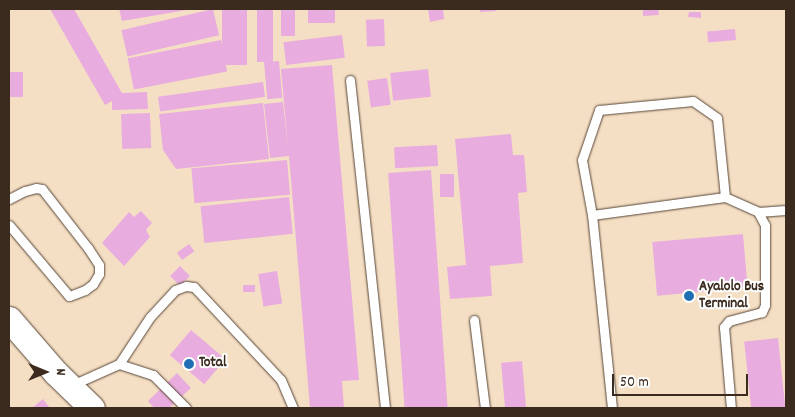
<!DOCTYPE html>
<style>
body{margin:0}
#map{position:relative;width:795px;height:417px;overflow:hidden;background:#f5dfc4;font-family:Dekko,sans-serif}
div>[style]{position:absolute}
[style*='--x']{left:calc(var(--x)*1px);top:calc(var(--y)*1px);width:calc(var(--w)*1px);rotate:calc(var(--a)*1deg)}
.building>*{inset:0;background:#e8adde;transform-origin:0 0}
.roads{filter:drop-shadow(0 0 1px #574537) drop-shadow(0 0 1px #574537)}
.service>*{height:9px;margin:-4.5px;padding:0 4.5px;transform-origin:4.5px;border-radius:4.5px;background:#fff}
.secondary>*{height:25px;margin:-12.5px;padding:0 12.5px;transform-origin:12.5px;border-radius:12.5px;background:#fff}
.dots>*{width:14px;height:14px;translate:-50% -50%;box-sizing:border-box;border:2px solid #fff;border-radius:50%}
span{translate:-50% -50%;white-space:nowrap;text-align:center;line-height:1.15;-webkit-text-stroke:4px #fff;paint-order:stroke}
.poi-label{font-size:15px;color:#3b2a1e;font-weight:700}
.left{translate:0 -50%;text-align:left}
.frame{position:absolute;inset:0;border:10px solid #3b2a1e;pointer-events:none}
.north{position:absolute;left:20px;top:347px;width:50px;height:50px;-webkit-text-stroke:4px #fff;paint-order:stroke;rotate:90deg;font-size:14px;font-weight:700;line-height:20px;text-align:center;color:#3b2a1e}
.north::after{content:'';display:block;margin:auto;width:18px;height:22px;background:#3b2a1e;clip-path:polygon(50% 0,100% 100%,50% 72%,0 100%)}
.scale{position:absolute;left:612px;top:374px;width:136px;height:22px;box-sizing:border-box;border:2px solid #3b2a1e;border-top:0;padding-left:6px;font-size:15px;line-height:18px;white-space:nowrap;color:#3b2a1e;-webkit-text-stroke:4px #fff;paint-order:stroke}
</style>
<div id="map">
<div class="building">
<i style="clip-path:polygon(50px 9px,74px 9px,122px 93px,147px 92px,148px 109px,112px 110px,112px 101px,105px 105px)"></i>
<i style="clip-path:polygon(119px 9px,187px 9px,187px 10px,122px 21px)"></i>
<i style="left:213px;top:9px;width:27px;height:94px;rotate:77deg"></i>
<i style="left:222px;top:9px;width:25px;height:56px"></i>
<i style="left:257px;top:9px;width:16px;height:53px"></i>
<i style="left:281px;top:9px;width:14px;height:27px"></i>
<i style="left:308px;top:9px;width:27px;height:14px"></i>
<i style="clip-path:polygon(428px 9px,443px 9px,444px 19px,430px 22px)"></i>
<i style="clip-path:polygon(480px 9px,496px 9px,496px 11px,480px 12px)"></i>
<i style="clip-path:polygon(643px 9px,658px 9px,659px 15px,643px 16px)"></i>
<i style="clip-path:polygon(689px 12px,701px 12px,701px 18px,688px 17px)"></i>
<i style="left:384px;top:19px;width:27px;height:18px;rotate:88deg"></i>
<i style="left:735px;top:29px;width:11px;height:28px;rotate:85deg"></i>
<i style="left:342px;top:35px;width:23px;height:59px;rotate:83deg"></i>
<i style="left:221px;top:40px;width:32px;height:95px;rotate:79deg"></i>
<i style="left:279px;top:61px;width:37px;height:15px;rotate:85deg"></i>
<i style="clip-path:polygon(332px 65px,359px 380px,342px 381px,344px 408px,310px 408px,289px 156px,270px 158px,264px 104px,283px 102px,288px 147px,281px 69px)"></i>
<i style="left:428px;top:69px;width:28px;height:38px;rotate:84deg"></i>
<i style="left:9px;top:72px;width:14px;height:25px"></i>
<i style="left:387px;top:78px;width:27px;height:20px;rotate:82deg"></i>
<i style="left:263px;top:82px;width:15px;height:106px;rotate:82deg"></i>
<i style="clip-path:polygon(263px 103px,269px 159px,176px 169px,163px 150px,159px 114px)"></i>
<i style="left:150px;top:113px;width:35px;height:29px;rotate:88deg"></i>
<i style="clip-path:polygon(511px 134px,513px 155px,524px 155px,527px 192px,518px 193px,523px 263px,490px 266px,492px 296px,450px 299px,447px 267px,466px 265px,455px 139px)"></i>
<i style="left:437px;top:145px;width:21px;height:43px;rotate:87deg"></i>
<i style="left:287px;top:160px;width:35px;height:96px;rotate:85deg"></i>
<i style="left:431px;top:170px;width:239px;height:43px;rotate:86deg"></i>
<i style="left:440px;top:174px;width:14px;height:23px"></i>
<i style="left:289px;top:197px;width:37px;height:89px;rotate:84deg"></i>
<i style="clip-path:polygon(141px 211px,152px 223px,146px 230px,150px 237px,124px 266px,102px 243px,129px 212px,134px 217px)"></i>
<i style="left:743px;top:234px;width:54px;height:91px;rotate:85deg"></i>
<i style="left:189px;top:244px;width:9px;height:15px;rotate:54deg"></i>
<i style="left:180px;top:266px;width:14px;height:14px;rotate:45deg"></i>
<i style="left:277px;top:271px;width:33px;height:19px;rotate:81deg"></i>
<i style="left:243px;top:285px;width:12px;height:7px"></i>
<i style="left:191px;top:330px;width:45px;height:33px;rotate:40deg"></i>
<i style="left:778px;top:338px;width:70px;height:34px;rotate:84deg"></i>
<i style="left:522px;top:361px;width:47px;height:21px;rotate:85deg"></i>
<i style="clip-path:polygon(177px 373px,191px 388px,169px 408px,154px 408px,148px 401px)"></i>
<i style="clip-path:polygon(43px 399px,50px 408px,32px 408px)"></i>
</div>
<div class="roads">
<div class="service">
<i style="--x:350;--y:80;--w:330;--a:83.9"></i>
<i style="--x:9;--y:199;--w:18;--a:-27"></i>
<i style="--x:25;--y:191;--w:11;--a:-15"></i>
<i style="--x:36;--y:188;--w:6;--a:9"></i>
<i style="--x:42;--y:189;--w:75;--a:52.1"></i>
<i style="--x:88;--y:248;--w:20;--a:57"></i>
<i style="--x:99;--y:265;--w:9;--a:90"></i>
<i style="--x:99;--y:274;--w:12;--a:121"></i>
<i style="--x:93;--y:284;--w:10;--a:143"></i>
<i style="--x:85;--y:290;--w:17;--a:159"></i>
<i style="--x:69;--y:296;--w:93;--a:-130.2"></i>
<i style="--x:758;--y:212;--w:28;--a:-4"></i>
<i style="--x:592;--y:215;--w:134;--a:-7.7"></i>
<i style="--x:474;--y:320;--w:89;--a:82.9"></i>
<i style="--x:119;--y:364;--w:56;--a:-56.6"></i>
<i style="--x:150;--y:317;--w:37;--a:-47"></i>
<i style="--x:175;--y:290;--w:12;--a:-20"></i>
<i style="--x:186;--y:286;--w:8;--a:7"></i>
<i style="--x:194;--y:287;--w:127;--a:46.9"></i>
<i style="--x:281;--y:380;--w:30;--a:67"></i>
<i style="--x:72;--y:385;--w:51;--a:-24.1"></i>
<i style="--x:119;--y:364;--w:36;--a:18"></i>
<i style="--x:153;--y:375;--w:47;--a:45"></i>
<i style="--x:612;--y:408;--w:194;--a:-95.9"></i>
<i style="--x:592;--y:215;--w:56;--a:-100.3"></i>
<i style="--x:582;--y:160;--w:53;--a:-71.2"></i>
<i style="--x:599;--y:110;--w:94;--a:-5.5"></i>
<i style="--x:693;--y:101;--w:29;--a:35"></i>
<i style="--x:717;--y:118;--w:79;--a:84.2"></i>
<i style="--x:725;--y:197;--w:36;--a:24"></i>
<i style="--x:758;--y:212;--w:15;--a:62"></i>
<i style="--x:765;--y:225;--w:80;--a:90"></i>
<i style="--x:765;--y:305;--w:8;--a:113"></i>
<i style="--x:762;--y:312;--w:34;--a:165"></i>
<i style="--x:729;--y:321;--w:8;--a:130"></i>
<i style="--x:724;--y:327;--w:81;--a:85.1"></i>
</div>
<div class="secondary">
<i style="--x:9;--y:319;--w:72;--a:49"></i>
<i style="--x:56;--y:373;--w:50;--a:44.2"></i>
</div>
</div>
<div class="dots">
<i style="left:689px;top:296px;background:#1f6fb2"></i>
<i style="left:189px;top:364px;background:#1f6fb2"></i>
</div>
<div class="poi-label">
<span class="left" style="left:699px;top:296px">Ayalolo Bus<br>Terminal</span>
<span class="left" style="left:199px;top:364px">Total</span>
</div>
<div class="frame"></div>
<div class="north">N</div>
<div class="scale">50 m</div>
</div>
